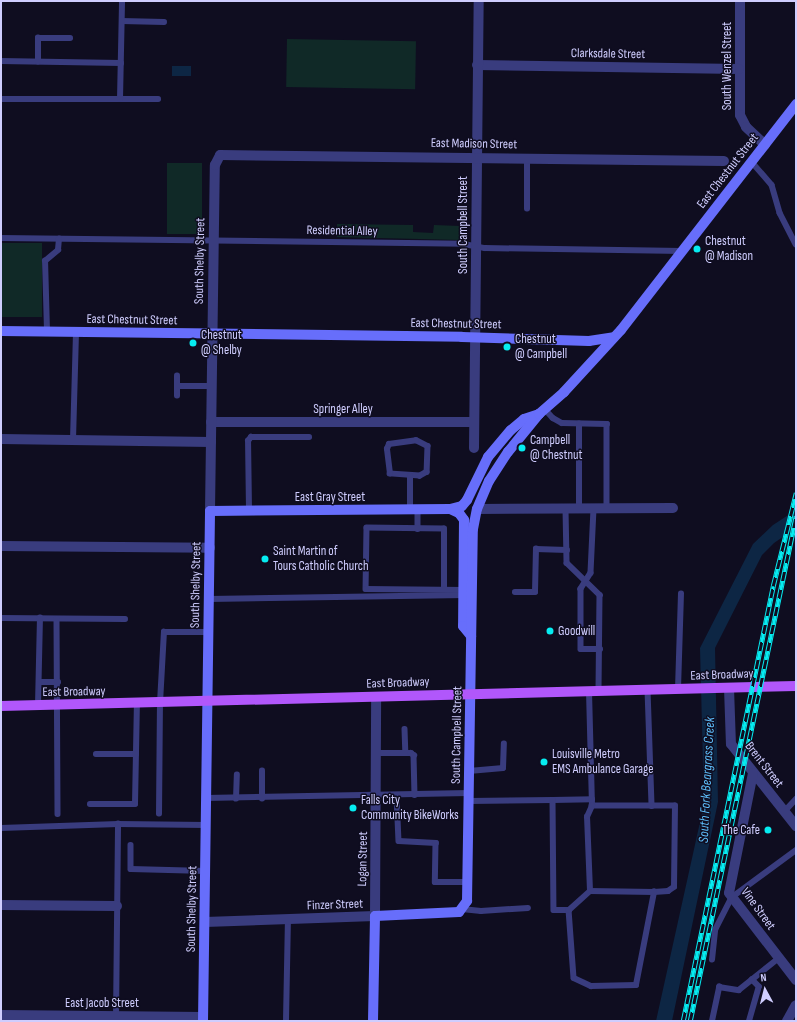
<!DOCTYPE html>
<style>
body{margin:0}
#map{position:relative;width:797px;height:1022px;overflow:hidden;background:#0f0d20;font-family:"Sofia Sans Condensed",sans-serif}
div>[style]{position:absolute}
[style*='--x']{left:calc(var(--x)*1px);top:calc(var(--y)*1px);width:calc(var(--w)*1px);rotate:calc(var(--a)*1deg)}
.green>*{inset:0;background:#102927;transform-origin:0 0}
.water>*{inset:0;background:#0d2644;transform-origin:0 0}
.lane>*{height:5.5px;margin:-2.75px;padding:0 2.75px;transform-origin:2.75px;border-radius:2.75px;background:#393c7e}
.street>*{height:10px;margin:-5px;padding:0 5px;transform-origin:5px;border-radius:5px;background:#393c7e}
.secondary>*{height:10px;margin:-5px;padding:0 5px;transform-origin:5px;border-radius:5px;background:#676efb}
.primary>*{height:10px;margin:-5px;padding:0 5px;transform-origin:5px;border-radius:5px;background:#b157fb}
.rail>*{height:4.5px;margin-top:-2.25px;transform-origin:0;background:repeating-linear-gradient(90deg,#0f0d20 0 9px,#06ecf1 0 18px);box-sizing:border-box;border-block:1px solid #06ecf1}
.dots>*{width:11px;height:11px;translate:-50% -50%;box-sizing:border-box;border:2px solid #0f0d20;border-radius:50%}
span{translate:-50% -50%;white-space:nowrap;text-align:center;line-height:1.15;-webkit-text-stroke:3px #0f0d20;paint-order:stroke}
.street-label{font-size:13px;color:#cfcdfe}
.poi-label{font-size:13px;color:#cfcdfe}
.left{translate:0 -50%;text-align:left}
.right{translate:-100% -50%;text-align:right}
.water-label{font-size:14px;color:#5ebefb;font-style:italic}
.frame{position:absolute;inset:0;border:2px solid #cfcdfe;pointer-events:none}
.north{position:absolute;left:745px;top:970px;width:40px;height:40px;-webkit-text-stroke:3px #0f0d20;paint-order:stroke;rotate:353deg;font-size:11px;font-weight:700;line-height:16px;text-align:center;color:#cfcdfe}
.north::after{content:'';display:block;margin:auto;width:14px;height:18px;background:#cfcdfe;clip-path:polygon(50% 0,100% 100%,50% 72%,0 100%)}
</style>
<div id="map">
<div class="green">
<i style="left:287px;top:39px;width:129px;height:48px;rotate:1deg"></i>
<i style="left:167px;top:163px;width:35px;height:71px"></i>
<i style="clip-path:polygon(337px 224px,413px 225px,413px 232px,433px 233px,434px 225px,460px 226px,460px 240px,337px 237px)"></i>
<i style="left:1px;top:243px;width:41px;height:74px"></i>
</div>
<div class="water">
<i style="left:172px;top:66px;width:19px;height:10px"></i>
<i style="clip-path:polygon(796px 510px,796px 528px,774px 543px,762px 555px,715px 648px,718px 802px,672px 1021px,656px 1021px,704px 804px,700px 648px,753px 544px,773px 525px)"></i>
</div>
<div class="lane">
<i style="--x:122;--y:21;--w:42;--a:1.4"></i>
<i style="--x:1;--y:61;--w:120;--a:1"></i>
<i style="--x:38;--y:62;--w:24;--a:-90"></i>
<i style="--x:38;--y:38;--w:32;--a:0"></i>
<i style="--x:1;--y:99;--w:157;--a:0"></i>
<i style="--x:120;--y:99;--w:98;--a:-88.8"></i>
<i style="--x:752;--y:162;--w:30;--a:49"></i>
<i style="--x:772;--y:185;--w:29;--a:74"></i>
<i style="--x:780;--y:213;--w:35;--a:63"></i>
<i style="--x:527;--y:209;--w:51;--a:-90"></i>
<i style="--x:1;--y:238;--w:463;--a:0.7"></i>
<i style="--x:464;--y:244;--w:21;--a:11"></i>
<i style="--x:485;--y:248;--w:197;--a:0.9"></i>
<i style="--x:47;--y:331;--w:70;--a:-91.6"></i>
<i style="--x:45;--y:261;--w:17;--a:-40"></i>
<i style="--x:58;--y:250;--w:11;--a:-85"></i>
<i style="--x:177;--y:386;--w:35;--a:0"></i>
<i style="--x:177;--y:396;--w:20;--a:-90"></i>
<i style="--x:545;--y:409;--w:12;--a:48"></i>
<i style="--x:553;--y:418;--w:10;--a:29"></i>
<i style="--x:562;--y:423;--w:45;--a:1.3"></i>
<i style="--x:607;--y:424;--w:85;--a:90"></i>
<i style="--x:73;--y:440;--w:108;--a:-88.4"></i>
<i style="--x:416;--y:440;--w:13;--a:27"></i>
<i style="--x:428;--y:446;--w:26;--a:92"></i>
<i style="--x:427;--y:472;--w:8;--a:150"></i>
<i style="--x:420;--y:476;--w:30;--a:-176"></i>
<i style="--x:390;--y:474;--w:25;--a:-97"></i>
<i style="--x:387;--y:449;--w:5;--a:-68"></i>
<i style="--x:389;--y:444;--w:27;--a:-8"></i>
<i style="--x:418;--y:509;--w:20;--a:90"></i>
<i style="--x:566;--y:509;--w:54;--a:88.9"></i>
<i style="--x:567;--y:563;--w:46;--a:44.1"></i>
<i style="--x:600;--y:595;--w:96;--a:90.6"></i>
<i style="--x:579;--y:509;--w:85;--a:-90"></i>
<i style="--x:594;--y:509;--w:64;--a:92.7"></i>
<i style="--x:591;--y:573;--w:19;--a:122"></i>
<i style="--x:581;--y:589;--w:60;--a:90"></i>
<i style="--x:581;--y:649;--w:19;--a:0"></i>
<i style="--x:249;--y:510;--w:69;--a:-90.8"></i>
<i style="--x:248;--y:441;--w:5;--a:-53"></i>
<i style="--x:251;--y:437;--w:58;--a:0"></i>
<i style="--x:410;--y:510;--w:34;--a:-90"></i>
<i style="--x:444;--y:589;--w:60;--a:-90"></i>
<i style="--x:444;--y:529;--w:77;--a:-179.3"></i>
<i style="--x:367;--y:528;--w:61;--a:90.9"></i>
<i style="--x:366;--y:589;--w:98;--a:0.6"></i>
<i style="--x:515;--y:592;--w:20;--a:0"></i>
<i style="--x:535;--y:592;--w:43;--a:-88.7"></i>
<i style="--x:536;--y:549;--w:31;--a:2"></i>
<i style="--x:209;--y:599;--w:256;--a:-0.9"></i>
<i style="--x:1;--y:618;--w:124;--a:0.5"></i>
<i style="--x:57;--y:619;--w:195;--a:89.7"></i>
<i style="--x:39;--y:682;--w:19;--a:0"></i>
<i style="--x:678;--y:689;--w:95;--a:-88.2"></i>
<i style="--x:648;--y:690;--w:116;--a:88"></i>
<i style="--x:38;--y:705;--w:87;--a:-88.7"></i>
<i style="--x:405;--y:729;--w:24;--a:88"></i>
<i style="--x:377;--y:753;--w:34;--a:0"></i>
<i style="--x:411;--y:753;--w:4;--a:34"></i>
<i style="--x:414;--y:755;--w:40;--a:88.6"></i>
<i style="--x:96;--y:754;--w:40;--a:0"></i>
<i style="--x:469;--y:771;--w:34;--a:-5"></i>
<i style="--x:503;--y:768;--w:24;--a:-88"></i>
<i style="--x:397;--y:796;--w:45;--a:87.5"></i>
<i style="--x:399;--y:841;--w:37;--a:3"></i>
<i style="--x:436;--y:843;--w:39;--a:91"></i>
<i style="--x:435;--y:882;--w:33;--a:0"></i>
<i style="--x:206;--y:798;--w:263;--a:-1.1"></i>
<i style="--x:236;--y:799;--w:24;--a:-88"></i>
<i style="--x:262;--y:799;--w:28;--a:-90"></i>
<i style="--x:553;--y:800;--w:39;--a:-1"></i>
<i style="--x:469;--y:801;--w:84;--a:-0.7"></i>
<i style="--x:553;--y:800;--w:110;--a:89.5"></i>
<i style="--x:554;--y:910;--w:15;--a:0"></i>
<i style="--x:569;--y:910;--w:68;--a:85.8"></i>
<i style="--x:574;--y:978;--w:19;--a:25"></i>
<i style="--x:591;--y:986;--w:45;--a:-1.3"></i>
<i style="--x:636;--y:985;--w:95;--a:-79"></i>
<i style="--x:654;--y:892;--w:14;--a:-4"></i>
<i style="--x:668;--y:891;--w:7;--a:-34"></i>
<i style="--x:674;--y:887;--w:81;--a:-89.3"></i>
<i style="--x:675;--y:806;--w:83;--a:180"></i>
<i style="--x:592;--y:806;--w:115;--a:-91.5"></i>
<i style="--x:90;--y:804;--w:45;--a:0"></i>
<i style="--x:135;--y:804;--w:101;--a:-88.9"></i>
<i style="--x:784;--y:812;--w:18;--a:-47"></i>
<i style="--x:159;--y:814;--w:111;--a:-89.5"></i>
<i style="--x:160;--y:703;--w:71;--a:-86.8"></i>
<i style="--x:164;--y:632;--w:44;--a:0"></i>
<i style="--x:1;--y:828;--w:117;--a:-2"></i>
<i style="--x:118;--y:824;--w:88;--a:0.7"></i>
<i style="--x:131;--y:845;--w:24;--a:90"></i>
<i style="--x:131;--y:869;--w:75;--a:1.5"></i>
<i style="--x:590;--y:891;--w:74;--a:-92.3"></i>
<i style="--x:587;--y:817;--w:12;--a:-66"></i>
<i style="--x:462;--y:909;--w:19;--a:6"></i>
<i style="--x:481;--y:911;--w:47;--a:-3.7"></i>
<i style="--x:569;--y:910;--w:28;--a:-42"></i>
<i style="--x:590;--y:891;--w:64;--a:0.9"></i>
<i style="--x:712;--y:960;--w:30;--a:-84"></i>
<i style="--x:715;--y:930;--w:36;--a:-63"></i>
<i style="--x:731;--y:898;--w:81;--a:-36.4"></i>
<i style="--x:116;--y:1019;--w:195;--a:-89.4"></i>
<i style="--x:286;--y:1021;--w:101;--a:-88.9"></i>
<i style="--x:712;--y:1021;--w:35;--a:-78"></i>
<i style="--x:719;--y:987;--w:20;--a:9"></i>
<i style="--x:739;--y:990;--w:51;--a:-38.7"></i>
<i style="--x:749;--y:1021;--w:35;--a:-74"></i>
<i style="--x:759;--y:987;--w:10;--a:-135"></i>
</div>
<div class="street">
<i style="--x:740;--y:1;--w:114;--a:90"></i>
<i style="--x:740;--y:115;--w:13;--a:63"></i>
<i style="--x:746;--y:127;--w:26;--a:43"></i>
<i style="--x:477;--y:65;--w:262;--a:0.9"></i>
<i style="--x:211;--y:422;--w:263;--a:0"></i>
<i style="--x:1;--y:439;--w:210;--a:0.8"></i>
<i style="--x:474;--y:448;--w:447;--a:-89.4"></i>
<i style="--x:477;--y:509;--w:196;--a:-0.3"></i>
<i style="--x:210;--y:511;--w:346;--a:-89.2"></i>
<i style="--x:215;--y:165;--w:11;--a:-63"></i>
<i style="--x:220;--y:155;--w:504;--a:0.68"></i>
<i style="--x:1;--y:546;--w:209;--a:0.5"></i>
<i style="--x:729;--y:688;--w:56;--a:88"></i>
<i style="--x:731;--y:744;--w:105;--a:51.6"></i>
<i style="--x:753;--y:773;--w:122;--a:101.3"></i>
<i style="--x:729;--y:893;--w:110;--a:52.4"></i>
<i style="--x:1;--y:905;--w:116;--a:0.5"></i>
<i style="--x:205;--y:922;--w:170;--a:-2"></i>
<i style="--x:375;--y:916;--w:219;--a:-89.7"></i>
<i style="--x:1;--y:1015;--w:202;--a:0.6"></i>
<i style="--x:787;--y:1021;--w:18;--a:-61"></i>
</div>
<div class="secondary">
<i style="--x:1;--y:331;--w:461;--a:0.7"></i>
<i style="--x:462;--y:337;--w:127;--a:1.8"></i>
<i style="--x:589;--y:341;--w:25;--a:-9"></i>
<i style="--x:450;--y:509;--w:10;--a:24"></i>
<i style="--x:459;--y:513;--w:9;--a:54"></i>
<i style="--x:464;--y:520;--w:106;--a:90.5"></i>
<i style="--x:463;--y:626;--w:13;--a:51"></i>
<i style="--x:203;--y:1021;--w:510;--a:-89.21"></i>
<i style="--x:210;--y:511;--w:240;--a:-0.5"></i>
<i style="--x:450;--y:509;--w:12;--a:-14"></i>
<i style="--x:462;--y:506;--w:8;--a:-50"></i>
<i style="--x:467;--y:500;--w:48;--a:-64"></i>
<i style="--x:488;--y:457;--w:35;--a:-50"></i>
<i style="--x:511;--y:430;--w:17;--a:-40"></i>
<i style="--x:524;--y:419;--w:16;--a:-18"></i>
<i style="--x:373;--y:1021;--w:105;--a:-88.9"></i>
<i style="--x:375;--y:916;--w:84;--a:-2.7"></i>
<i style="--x:459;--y:912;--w:14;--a:-54"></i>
<i style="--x:467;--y:901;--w:372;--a:-89.1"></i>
<i style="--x:473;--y:529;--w:20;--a:-79"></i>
<i style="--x:477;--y:509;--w:30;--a:-67"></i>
<i style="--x:489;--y:481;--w:35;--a:-57"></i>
<i style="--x:508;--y:452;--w:49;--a:-50.8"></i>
<i style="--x:539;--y:414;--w:33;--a:-41"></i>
<i style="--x:564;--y:392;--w:84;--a:-47.4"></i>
<i style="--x:621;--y:330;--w:286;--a:-52.2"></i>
</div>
<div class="primary">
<i style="--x:1;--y:706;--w:795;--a:-1.44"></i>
</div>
<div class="rail">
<i style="--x:683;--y:1021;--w:444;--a:-78.3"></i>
<i style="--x:773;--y:586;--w:96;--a:-76.1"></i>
<i style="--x:690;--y:1021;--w:516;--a:-78.15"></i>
</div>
<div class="dots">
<i style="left:697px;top:249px;background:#06ecf1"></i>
<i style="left:193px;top:343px;background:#06ecf1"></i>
<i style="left:507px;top:347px;background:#06ecf1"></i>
<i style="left:522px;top:448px;background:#06ecf1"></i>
<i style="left:265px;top:559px;background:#06ecf1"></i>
<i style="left:550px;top:631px;background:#06ecf1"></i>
<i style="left:544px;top:762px;background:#06ecf1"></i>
<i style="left:353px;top:808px;background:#06ecf1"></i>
<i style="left:768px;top:830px;background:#06ecf1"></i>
</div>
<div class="street-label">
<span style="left:608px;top:54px;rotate:1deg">Clarksdale Street</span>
<span style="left:727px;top:66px;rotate:-90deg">South Wenzel Street</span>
<span style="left:474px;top:144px;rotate:1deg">East Madison Street</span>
<span style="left:728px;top:171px;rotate:-52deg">East Chestnut Street</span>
<span style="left:463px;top:225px;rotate:-90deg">South Campbell Street</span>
<span style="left:342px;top:231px;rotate:1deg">Residential Alley</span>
<span style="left:200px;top:261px;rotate:-89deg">South Shelby Street</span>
<span style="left:132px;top:320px;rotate:1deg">East Chestnut Street</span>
<span style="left:456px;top:324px;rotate:1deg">East Chestnut Street</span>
<span style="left:343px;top:409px">Springer Alley</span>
<span style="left:330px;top:497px">East Gray Street</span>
<span style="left:196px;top:585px;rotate:-89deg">South Shelby Street</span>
<span style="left:722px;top:675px;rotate:-2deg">East Broadway</span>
<span style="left:398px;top:683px;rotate:-2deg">East Broadway</span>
<span style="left:74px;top:692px;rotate:-1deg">East Broadway</span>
<span style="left:457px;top:735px;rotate:-89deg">South Campbell Street</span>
<span style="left:764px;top:765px;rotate:52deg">Brent Street</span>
<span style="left:363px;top:859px;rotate:-89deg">Logan Street</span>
<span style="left:335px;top:905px;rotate:-2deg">Finzer Street</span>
<span style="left:192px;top:909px;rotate:-89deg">South Shelby Street</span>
<span style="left:758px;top:909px;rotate:54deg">Vine Street</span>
<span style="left:102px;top:1003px">East Jacob Street</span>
</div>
<div class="poi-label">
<span class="left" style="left:705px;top:249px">Chestnut<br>@ Madison</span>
<span class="left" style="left:201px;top:343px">Chestnut<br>@ Shelby</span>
<span class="left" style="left:515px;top:347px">Chestnut<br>@ Campbell</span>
<span class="left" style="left:530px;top:448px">Campbell<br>@ Chestnut</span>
<span class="left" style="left:273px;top:559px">Saint Martin of<br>Tours Catholic Church</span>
<span class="left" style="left:558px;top:631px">Goodwill</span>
<span class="left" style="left:552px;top:762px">Louisville Metro<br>EMS Ambulance Garage</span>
<span class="left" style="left:361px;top:808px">Falls City<br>Community BikeWorks</span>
<span class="right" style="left:760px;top:830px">The Cafe</span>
</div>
<div class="water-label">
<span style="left:707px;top:780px;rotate:-87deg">South Fork Beargrass Creek</span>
</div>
<div class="frame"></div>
<div class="north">N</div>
</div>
